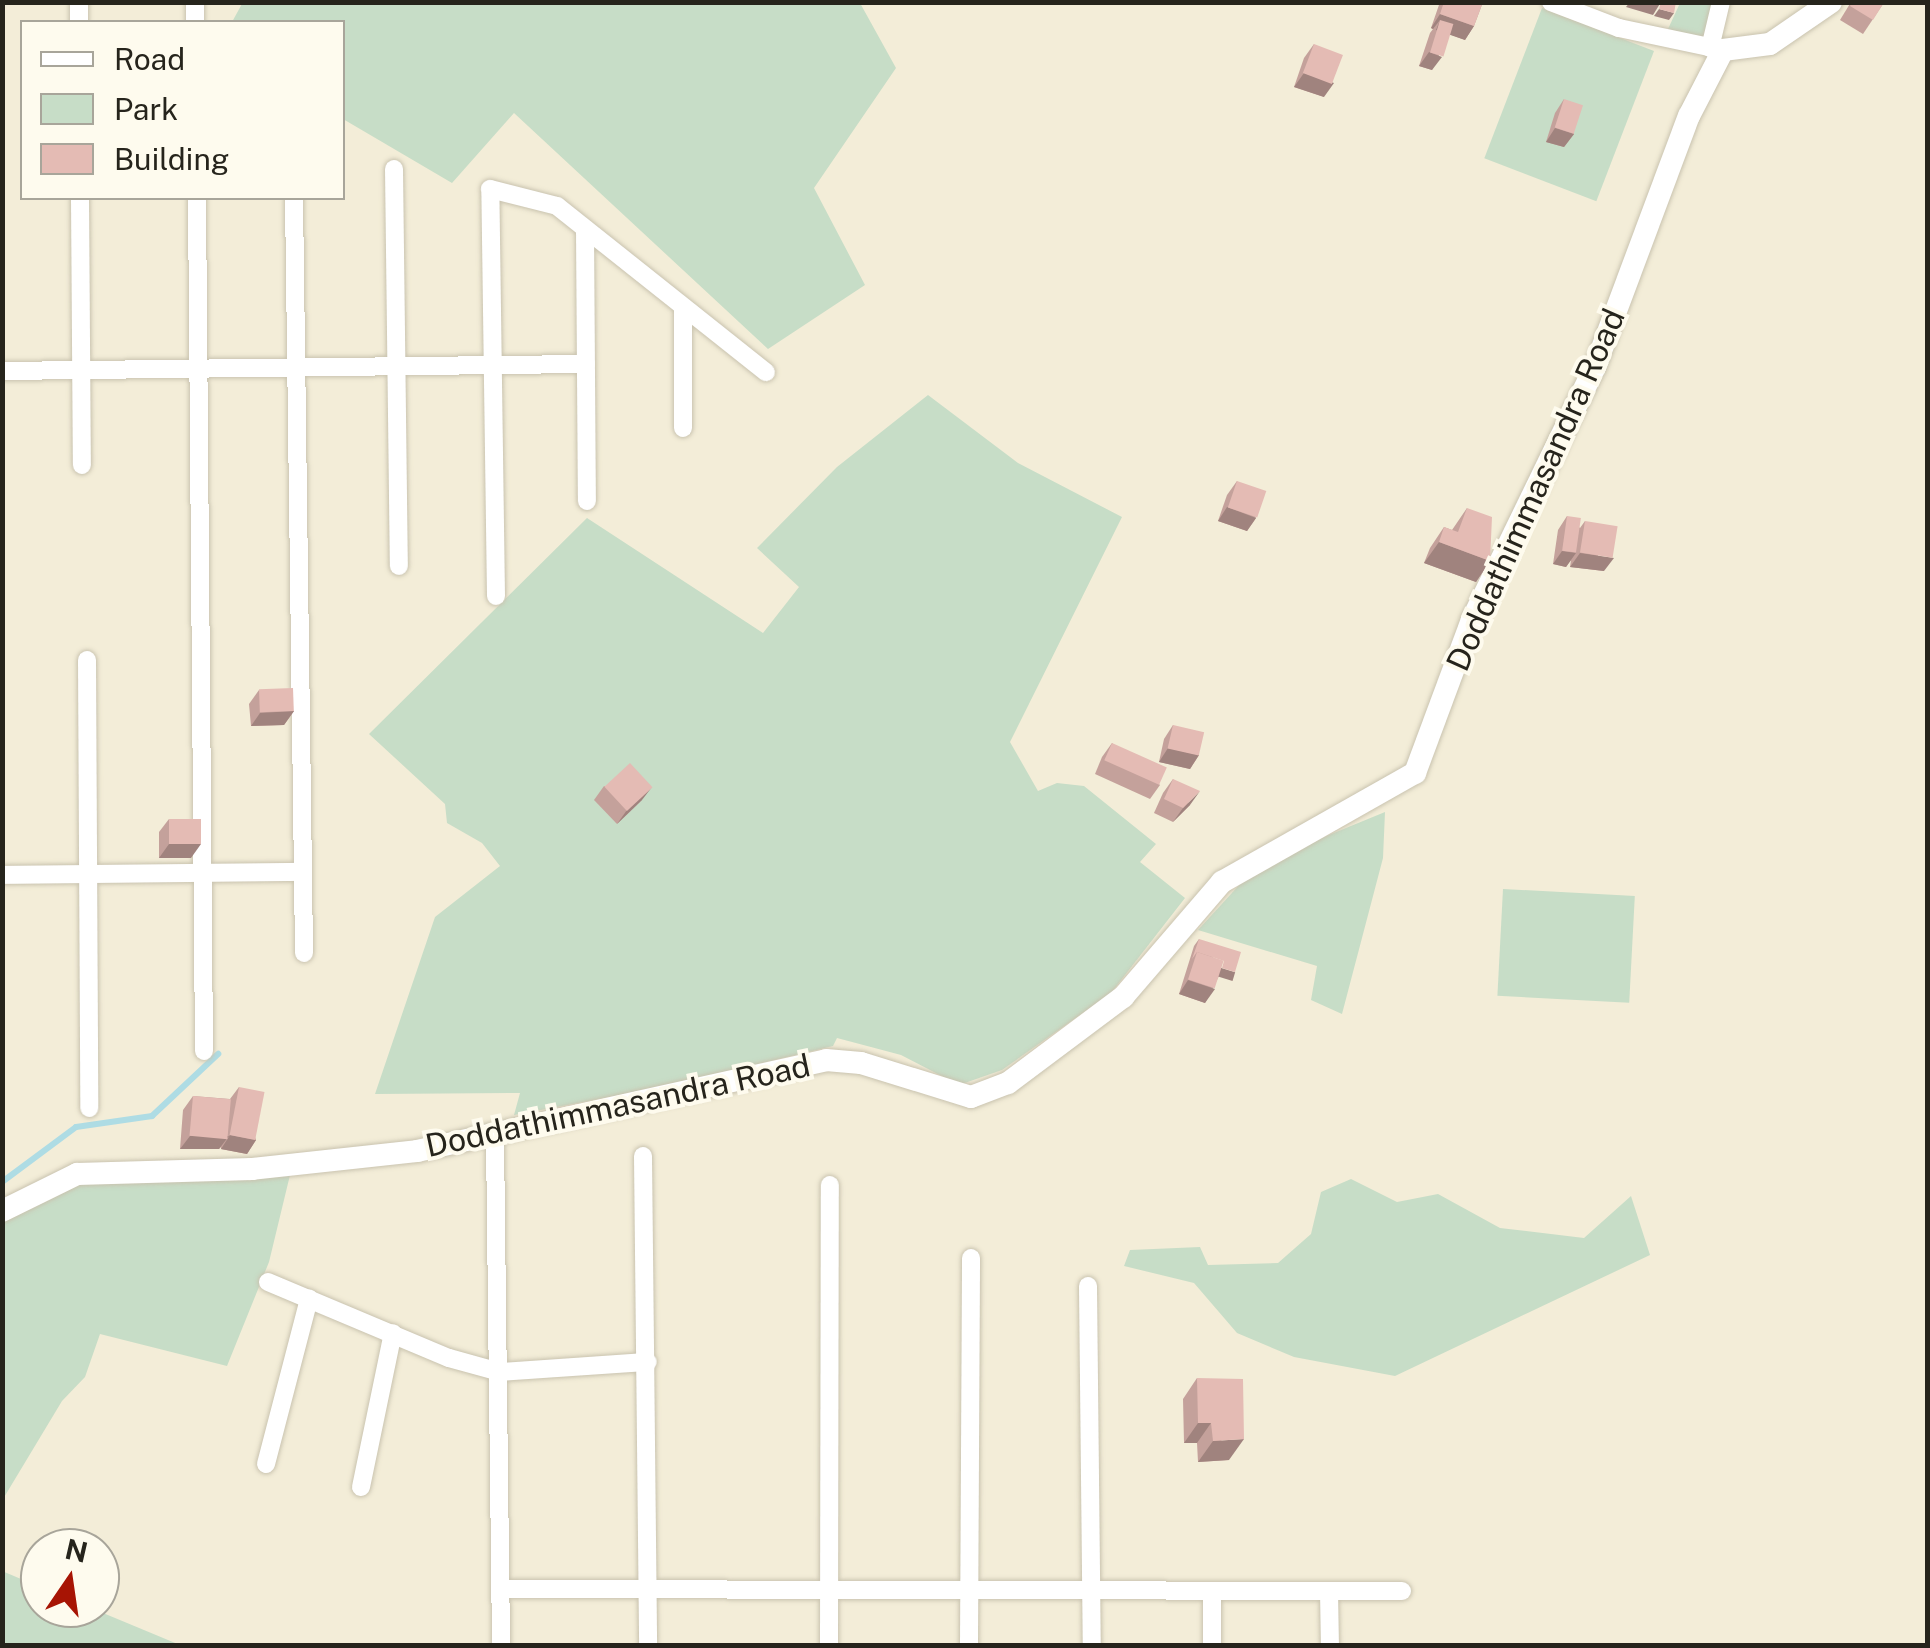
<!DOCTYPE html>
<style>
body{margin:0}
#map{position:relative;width:1930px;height:1648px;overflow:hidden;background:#f3edd8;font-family:"Public Sans",sans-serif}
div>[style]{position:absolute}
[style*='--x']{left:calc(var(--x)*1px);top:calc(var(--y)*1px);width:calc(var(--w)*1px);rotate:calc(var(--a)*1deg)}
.green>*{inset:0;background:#c7ddc7;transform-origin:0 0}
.stream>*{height:6px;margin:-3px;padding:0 3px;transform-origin:3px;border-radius:3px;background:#aedce4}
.roads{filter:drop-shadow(0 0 2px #c9c3af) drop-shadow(0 0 2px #c9c3af)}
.minor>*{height:18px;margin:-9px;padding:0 9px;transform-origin:9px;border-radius:9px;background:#fff}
.tertiary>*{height:22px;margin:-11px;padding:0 11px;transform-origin:11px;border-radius:11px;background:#fff}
.wall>*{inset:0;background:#c4a19b}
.shaded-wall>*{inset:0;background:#a0837e;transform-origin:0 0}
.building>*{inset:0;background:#e4bbb4;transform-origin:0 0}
span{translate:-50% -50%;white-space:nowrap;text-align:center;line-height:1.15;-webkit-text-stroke:8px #fefbee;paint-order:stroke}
.street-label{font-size:32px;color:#26241c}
.frame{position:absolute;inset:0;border:5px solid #26241c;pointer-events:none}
.legend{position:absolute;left:20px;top:20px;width:325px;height:180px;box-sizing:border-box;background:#fefbee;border:2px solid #a8a59a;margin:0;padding:12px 18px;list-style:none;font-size:30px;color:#26241c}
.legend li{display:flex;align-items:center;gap:20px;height:50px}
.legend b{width:50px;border:2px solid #a8a59a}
.north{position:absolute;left:20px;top:1528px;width:100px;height:100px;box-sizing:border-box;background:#fefbee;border:2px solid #a8a59a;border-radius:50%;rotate:13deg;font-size:28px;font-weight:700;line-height:40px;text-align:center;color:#26241c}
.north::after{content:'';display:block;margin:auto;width:35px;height:45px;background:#a71404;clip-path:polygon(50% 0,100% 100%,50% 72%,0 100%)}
</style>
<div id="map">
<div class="green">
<i style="clip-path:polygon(243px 2px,860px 3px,896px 68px,814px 188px,865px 285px,768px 349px,514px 113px,452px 183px,343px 119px,342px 22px,232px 22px)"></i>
<i style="clip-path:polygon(1680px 3px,1716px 3px,1705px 39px,1668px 29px)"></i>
<i style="left:1542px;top:8px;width:120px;height:161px;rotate:21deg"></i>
<i style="clip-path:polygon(928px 395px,1018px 463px,1122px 517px,1010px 742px,1038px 791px,1057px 783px,1084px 786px,1156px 844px,1140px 862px,1185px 898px,1111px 993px,1002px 1070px,959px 1085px,901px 1055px,837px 1038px,833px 1046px,658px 1088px,514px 1115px,520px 1093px,375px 1094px,435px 917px,500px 866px,482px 843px,447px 823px,445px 804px,369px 734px,587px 518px,763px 633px,799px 587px,757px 548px,837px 467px)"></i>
<i style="clip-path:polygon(1385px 812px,1383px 858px,1342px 1014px,1311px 1000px,1317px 966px,1198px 930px,1242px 882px,1307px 844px)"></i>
<i style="left:1503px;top:889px;width:132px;height:107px;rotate:3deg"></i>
<i style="clip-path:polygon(290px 1175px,269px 1262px,227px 1366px,100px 1334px,85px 1377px,62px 1401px,3px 1499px,3px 1219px,85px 1182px)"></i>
<i style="clip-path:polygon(1351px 1179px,1397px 1202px,1438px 1194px,1500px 1228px,1584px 1238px,1631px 1196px,1650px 1255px,1395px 1376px,1294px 1357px,1237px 1333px,1194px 1283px,1124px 1266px,1130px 1250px,1200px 1247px,1208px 1265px,1278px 1263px,1311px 1234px,1321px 1192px)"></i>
<i style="clip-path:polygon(2px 1571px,40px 1587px,40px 1608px,91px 1608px,180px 1645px,3px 1645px)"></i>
</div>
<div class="stream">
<i style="--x:2;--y:1182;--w:92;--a:-36.6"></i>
<i style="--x:76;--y:1127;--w:77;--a:-8.2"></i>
<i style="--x:152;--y:1116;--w:91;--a:-43.2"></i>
</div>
<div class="roads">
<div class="minor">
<i style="--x:79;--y:2;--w:20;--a:90"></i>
<i style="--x:195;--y:2;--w:20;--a:90"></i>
<i style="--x:1551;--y:2;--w:73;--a:20.9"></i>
<i style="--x:1619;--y:28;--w:106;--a:11.9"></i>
<i style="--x:1710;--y:48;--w:47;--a:-76.6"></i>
<i style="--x:394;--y:169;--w:397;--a:89.3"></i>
<i style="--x:80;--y:198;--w:267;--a:89.6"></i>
<i style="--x:197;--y:198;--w:853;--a:89.53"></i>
<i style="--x:294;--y:198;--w:755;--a:89.24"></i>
<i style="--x:585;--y:229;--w:272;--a:89.6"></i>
<i style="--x:2;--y:371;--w:584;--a:-0.69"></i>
<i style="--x:683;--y:428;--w:121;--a:-90"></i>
<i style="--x:496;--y:596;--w:407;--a:-90.8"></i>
<i style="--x:490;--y:189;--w:69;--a:14.2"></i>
<i style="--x:557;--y:206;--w:267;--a:38.5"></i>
<i style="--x:87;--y:660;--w:448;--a:89.7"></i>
<i style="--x:2;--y:875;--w:301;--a:-0.6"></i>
<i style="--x:495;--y:1138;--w:508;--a:89.32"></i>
<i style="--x:643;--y:1156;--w:490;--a:89.4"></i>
<i style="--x:268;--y:1282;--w:196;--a:22.8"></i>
<i style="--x:449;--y:1358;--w:53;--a:15.4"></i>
<i style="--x:500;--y:1372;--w:148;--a:-3.9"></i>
<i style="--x:1088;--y:1286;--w:360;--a:89.4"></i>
<i style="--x:266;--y:1464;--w:171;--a:-75.4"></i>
<i style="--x:361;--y:1487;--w:157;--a:-78.3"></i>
<i style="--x:501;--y:1589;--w:901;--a:0.13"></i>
<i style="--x:1329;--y:1591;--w:55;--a:89"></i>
<i style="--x:829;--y:1646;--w:461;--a:-89.9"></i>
<i style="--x:969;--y:1646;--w:388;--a:-89.7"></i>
<i style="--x:1212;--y:1646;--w:55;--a:-90"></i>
</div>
<div class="tertiary">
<i style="--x:2;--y:1211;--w:84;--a:-26.3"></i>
<i style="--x:77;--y:1174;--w:175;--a:-1.6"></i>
<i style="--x:252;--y:1169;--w:166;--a:-6.2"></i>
<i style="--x:417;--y:1151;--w:419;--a:-12.5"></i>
<i style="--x:826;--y:1060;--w:35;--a:5"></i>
<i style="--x:861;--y:1063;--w:115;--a:17.2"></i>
<i style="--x:971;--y:1097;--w:40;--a:-21"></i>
<i style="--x:1008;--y:1083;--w:144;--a:-36.8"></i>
<i style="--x:1123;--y:997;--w:152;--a:-49.3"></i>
<i style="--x:1222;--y:882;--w:222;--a:-29.5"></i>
<i style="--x:1415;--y:773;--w:163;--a:-69.6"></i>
<i style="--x:1472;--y:620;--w:281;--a:-64.1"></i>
<i style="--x:1595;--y:367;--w:268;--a:-69.5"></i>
<i style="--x:1689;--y:116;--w:74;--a:-62.7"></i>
<i style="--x:1723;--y:50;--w:47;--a:-7.3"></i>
<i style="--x:1770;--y:44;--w:74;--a:-34.5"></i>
</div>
</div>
<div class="wall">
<i style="clip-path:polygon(1440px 2px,1483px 2px,1474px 26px,1465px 40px,1449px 34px,1432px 70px,1419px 66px,1430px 33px,1433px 29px,1431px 28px)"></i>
<i style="clip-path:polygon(1851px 2px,1880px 2px,1883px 4px,1863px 34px,1840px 20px)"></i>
<i style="clip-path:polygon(1314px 44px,1324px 97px,1294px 87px,1304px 58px)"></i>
<i style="clip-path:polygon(1564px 99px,1574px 134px,1564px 147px,1546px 142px,1555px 113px)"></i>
<i style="clip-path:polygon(1237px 481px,1256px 518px,1247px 531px,1218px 521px,1227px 495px)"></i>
<i style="clip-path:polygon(1467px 508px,1490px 561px,1476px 582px,1424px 563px,1430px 548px,1444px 527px,1452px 530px)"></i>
<i style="clip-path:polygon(1567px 516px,1580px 528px,1585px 521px,1604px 571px,1570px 567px,1571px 560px,1566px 567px,1553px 564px,1558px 530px)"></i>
<i style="clip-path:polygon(259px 690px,294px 711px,284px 725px,251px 726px,249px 704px)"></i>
<i style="clip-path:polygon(1173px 725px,1199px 755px,1190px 769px,1159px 762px,1164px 739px)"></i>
<i style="clip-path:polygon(1112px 743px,1160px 785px,1150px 799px,1095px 774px,1102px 757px)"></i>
<i style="clip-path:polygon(1173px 779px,1190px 805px,1173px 822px,1154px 813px,1163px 793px)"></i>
<i style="clip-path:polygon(604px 786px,642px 800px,617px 824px,594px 800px)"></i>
<i style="clip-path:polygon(169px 819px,191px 858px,159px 858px,159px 832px)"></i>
<i style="clip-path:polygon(1199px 939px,1230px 979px,1219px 976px,1205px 1003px,1179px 994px,1194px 946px)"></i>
<i style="clip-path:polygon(239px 1087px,256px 1140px,247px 1154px,221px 1149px,221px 1147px,219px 1149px,180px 1149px,183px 1110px,193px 1096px,230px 1099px)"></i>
<i style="clip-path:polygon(1197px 1378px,1229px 1460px,1198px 1462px,1197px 1443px,1184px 1443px,1183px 1399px)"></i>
</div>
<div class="shaded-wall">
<i style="clip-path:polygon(1630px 2px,1661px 2px,1653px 15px,1626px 7px)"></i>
<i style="clip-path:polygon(1659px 9px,1674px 13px,1669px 20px,1654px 16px)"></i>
<i style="clip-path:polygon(1440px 14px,1474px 26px,1465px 40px,1436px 30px,1440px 20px,1433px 29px,1431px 28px)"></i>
<i style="clip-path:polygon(1429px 52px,1442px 57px,1432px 70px,1419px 66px)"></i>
<i style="clip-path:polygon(1304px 73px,1334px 83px,1324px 97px,1294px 87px)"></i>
<i style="clip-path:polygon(1555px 128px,1574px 134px,1564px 147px,1546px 142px)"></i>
<i style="clip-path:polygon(1227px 507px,1256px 518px,1247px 531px,1218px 521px)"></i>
<i style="clip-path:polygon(1439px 542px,1490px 561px,1476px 582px,1424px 563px)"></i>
<i style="clip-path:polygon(1562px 551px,1576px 553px,1566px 567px,1553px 564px)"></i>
<i style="clip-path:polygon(1580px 553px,1614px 558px,1604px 571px,1570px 567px)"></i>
<i style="clip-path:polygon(294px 711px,284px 725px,251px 726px,260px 713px)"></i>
<i style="clip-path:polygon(1168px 748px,1199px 755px,1190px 769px,1159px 762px)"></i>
<i style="clip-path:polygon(652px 787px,642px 800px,617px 824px,627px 810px)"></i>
<i style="clip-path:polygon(1200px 791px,1190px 805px,1173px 822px,1183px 808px)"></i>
<i style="clip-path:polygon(169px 844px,201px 844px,191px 858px,159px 858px)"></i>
<i style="left:1195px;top:960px;width:42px;height:9px;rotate:17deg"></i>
<i style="clip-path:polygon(1188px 980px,1215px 989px,1205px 1003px,1179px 994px)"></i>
<i style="clip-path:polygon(230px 1135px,256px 1140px,247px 1154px,221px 1149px)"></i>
<i style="clip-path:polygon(190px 1136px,229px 1136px,219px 1149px,180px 1149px)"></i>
<i style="clip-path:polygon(1198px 1423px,1211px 1423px,1197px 1443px,1184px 1443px)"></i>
<i style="clip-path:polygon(1244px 1439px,1229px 1460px,1198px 1462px,1213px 1441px)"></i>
</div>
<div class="building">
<i style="clip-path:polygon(1444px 2px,1483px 2px,1474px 26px,1440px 14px)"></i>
<i style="clip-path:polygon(1661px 2px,1676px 2px,1674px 13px,1659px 9px)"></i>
<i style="clip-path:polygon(1852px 2px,1880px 2px,1883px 4px,1873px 20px,1850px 6px)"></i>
<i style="left:1440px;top:20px;width:14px;height:34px;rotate:17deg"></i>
<i style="left:1314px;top:44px;width:31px;height:31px;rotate:21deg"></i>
<i style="left:1564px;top:99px;width:20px;height:30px;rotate:18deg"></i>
<i style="left:1237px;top:481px;width:31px;height:28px;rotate:19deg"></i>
<i style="clip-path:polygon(1467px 508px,1492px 517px,1490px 561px,1439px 542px,1444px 527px,1458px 532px)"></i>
<i style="left:1567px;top:516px;width:14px;height:35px;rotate:8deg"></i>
<i style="left:1585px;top:521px;width:33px;height:32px;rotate:9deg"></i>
<i style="left:293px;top:688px;width:23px;height:34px;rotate:88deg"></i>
<i style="left:1173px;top:725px;width:32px;height:24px;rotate:13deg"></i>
<i style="left:1112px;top:743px;width:60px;height:19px;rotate:24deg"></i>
<i style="left:630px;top:763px;width:33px;height:35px;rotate:47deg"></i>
<i style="clip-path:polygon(1173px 779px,1200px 791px,1183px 808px,1164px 799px)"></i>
<i style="left:169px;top:819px;width:32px;height:25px"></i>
<i style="clip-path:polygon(1199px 939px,1241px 952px,1235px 972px,1222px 968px,1224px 961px,1197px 952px,1192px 959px)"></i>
<i style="left:1197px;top:952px;width:28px;height:29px;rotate:18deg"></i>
<i style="left:239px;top:1087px;width:26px;height:49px;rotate:11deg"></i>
<i style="left:193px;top:1096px;width:38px;height:40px;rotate:5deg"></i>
<i style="clip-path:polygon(1197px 1378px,1243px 1379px,1244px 1439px,1213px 1441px,1211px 1423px,1198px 1423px)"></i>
</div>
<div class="street-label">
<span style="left:1536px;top:490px;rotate:-66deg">Doddathimmasandra Road</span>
<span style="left:618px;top:1106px;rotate:-12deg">Doddathimmasandra Road</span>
</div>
<div class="frame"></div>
<ul class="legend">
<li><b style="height:12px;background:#fff"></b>Road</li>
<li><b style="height:28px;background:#c7ddc7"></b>Park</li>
<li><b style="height:28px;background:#e4bbb4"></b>Building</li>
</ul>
<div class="north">N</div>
</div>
